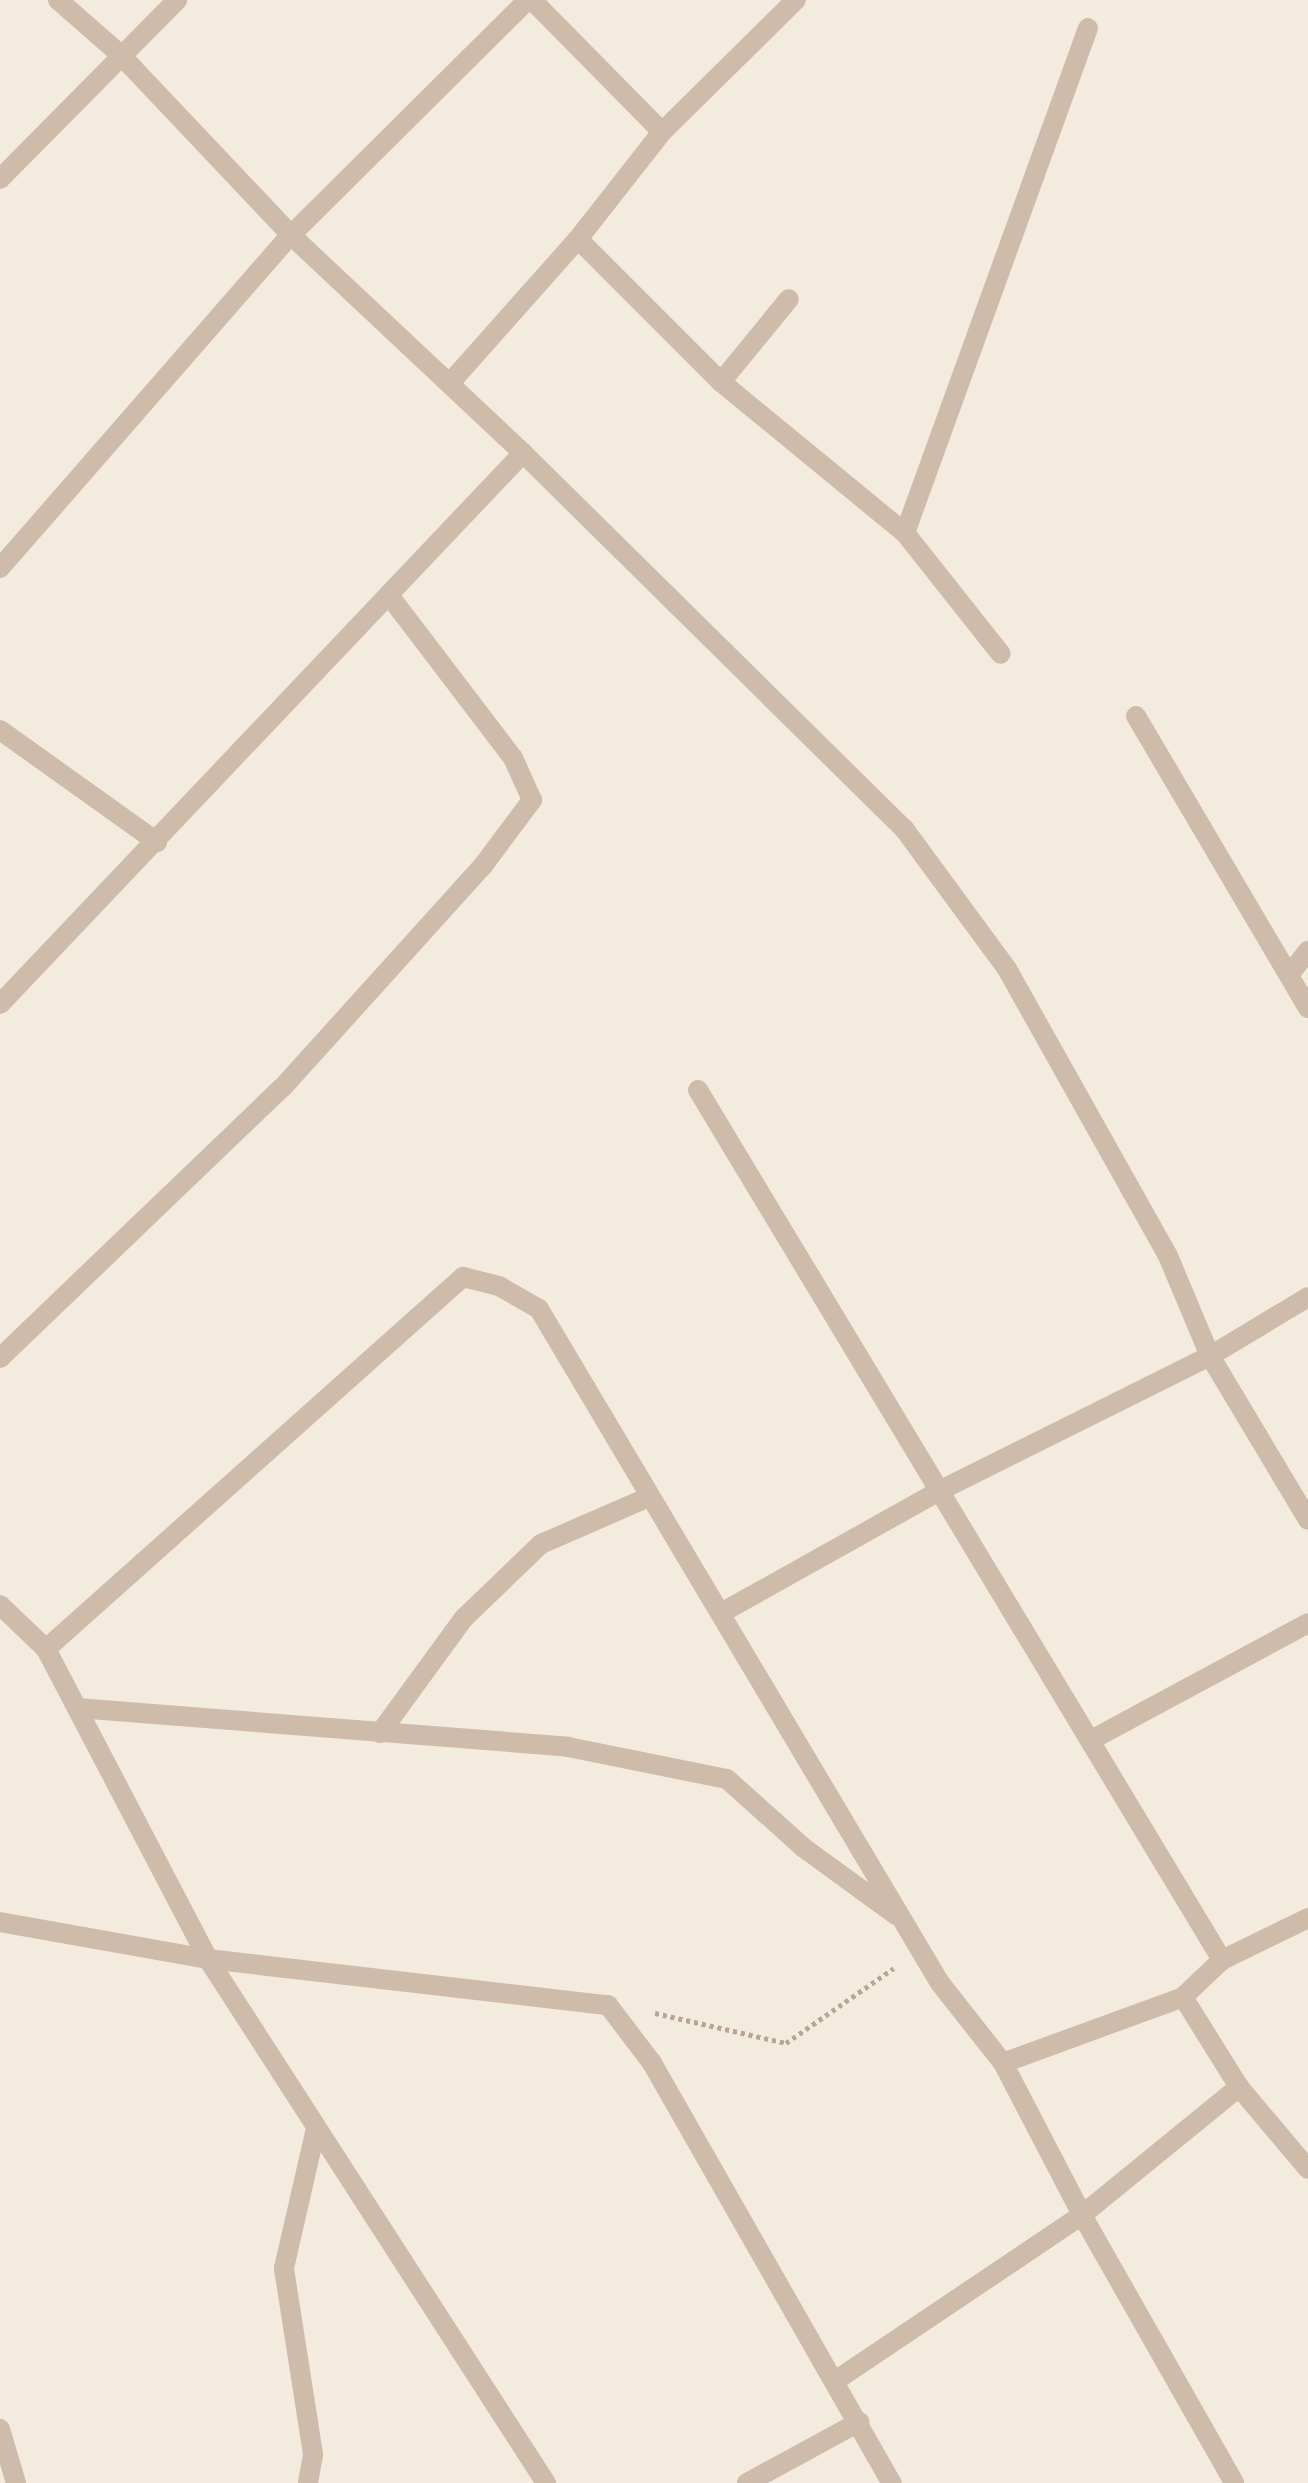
<!DOCTYPE html>
<style>
body{margin:0}
#map{position:relative;width:1308px;height:2483px;overflow:hidden;background:#f4ebdf;font-family:Montserrat,sans-serif}
div>[style]{position:absolute}
[style*='--x']{left:calc(var(--x)*1px);top:calc(var(--y)*1px);width:calc(var(--w)*1px);rotate:calc(var(--a)*1deg)}
.path>*{height:5px;margin-top:-2.5px;transform-origin:0;background:repeating-linear-gradient(90deg,#baa494 0 4px,transparent 0 8px)}
.service>*{height:20px;margin:-10px;padding:0 10px;transform-origin:10px;border-radius:10px;background:#cebbaa}
.minor>*{height:20px;margin:-10px;padding:0 10px;transform-origin:10px;border-radius:10px;background:#cebbaa}
span{translate:-50% -50%;white-space:nowrap;text-align:center;line-height:1.15;-webkit-text-stroke:6px #fbf5ed;paint-order:stroke}
</style>
<div id="map">
<div class="path">
<i style="--x:655;--y:2013;--w:134;--a:12.9"></i>
<i style="--x:786;--y:2043;--w:131;--a:-34.8"></i>
</div>
<div class="service">
<i style="--x:721;--y:382;--w:107;--a:-50.7"></i>
</div>
<div class="minor">
<i style="--x:532;--y:0;--w:185;--a:45.4"></i>
<i style="--x:0;--y:179;--w:252;--a:-45.3"></i>
<i style="--x:578;--y:239;--w:202;--a:45"></i>
<i style="--x:721;--y:382;--w:238;--a:39.4"></i>
<i style="--x:905;--y:533;--w:154;--a:51.6"></i>
<i style="--x:450;--y:383;--w:193;--a:-48.4"></i>
<i style="--x:578;--y:239;--w:136;--a:-51.9"></i>
<i style="--x:662;--y:132;--w:188;--a:-44.6"></i>
<i style="--x:523;--y:453;--w:537;--a:44.62"></i>
<i style="--x:905;--y:830;--w:172;--a:53.7"></i>
<i style="--x:1007;--y:969;--w:329;--a:60.7"></i>
<i style="--x:1168;--y:1256;--w:108;--a:67.2"></i>
<i style="--x:1210;--y:1356;--w:191;--a:59.1"></i>
<i style="--x:905;--y:533;--w:537;--a:-70.08"></i>
<i style="--x:0;--y:568;--w:442;--a:-48.9"></i>
<i style="--x:291;--y:235;--w:334;--a:-44.8"></i>
<i style="--x:1136;--y:716;--w:339;--a:59.5"></i>
<i style="--x:0;--y:730;--w:193;--a:35.5"></i>
<i style="--x:1289;--y:975;--w:31;--a:-52"></i>
<i style="--x:0;--y:1004;--w:760;--a:-46.49"></i>
<i style="--x:523;--y:453;--w:318;--a:-136.8"></i>
<i style="--x:291;--y:235;--w:246;--a:-133.4"></i>
<i style="--x:122;--y:56;--w:85;--a:-138.8"></i>
<i style="--x:698;--y:1090;--w:1016;--a:58.94"></i>
<i style="--x:0;--y:1358;--w:390;--a:-43.8"></i>
<i style="--x:282;--y:1088;--w:298;--a:-47.9"></i>
<i style="--x:482;--y:867;--w:84;--a:-53.3"></i>
<i style="--x:532;--y:800;--w:46;--a:-114.3"></i>
<i style="--x:513;--y:758;--w:201;--a:-127.3"></i>
<i style="--x:0;--y:1605;--w:64;--a:43.7"></i>
<i style="--x:46;--y:1649;--w:350;--a:62.4"></i>
<i style="--x:208;--y:1959;--w:624;--a:57.18"></i>
<i style="--x:721;--y:1613;--w:252;--a:-29.2"></i>
<i style="--x:941;--y:1490;--w:301;--a:-26.5"></i>
<i style="--x:1210;--y:1356;--w:114;--a:-31"></i>
<i style="--x:46;--y:1649;--w:559;--a:-41.74"></i>
<i style="--x:463;--y:1277;--w:37;--a:14"></i>
<i style="--x:499;--y:1286;--w:46;--a:29.9"></i>
<i style="--x:539;--y:1309;--w:784;--a:59.25"></i>
<i style="--x:940;--y:1983;--w:102;--a:51.8"></i>
<i style="--x:1003;--y:2063;--w:171;--a:62.5"></i>
<i style="--x:1082;--y:2215;--w:308;--a:60.4"></i>
<i style="--x:77;--y:1708;--w:493;--a:4.5"></i>
<i style="--x:568;--y:1747;--w:162;--a:11.4"></i>
<i style="--x:727;--y:1779;--w:103;--a:41.9"></i>
<i style="--x:804;--y:1848;--w:114;--a:36.1"></i>
<i style="--x:380;--y:1733;--w:141;--a:-53.9"></i>
<i style="--x:463;--y:1619;--w:108;--a:-43.9"></i>
<i style="--x:541;--y:1544;--w:118;--a:-23.5"></i>
<i style="--x:1093;--y:1739;--w:244;--a:-28.3"></i>
<i style="--x:0;--y:1922;--w:211;--a:10.1"></i>
<i style="--x:208;--y:1959;--w:403;--a:6.6"></i>
<i style="--x:608;--y:2005;--w:73;--a:52.8"></i>
<i style="--x:652;--y:2063;--w:484;--a:60.3"></i>
<i style="--x:1183;--y:1997;--w:106;--a:58.1"></i>
<i style="--x:1239;--y:2087;--w:107;--a:49.9"></i>
<i style="--x:1003;--y:2063;--w:192;--a:-20.1"></i>
<i style="--x:1183;--y:1997;--w:54;--a:-43.5"></i>
<i style="--x:1222;--y:1960;--w:96;--a:-26"></i>
<i style="--x:835;--y:2381;--w:298;--a:-33.9"></i>
<i style="--x:1082;--y:2215;--w:203;--a:-39.2"></i>
<i style="--x:0;--y:2429;--w:56;--a:73.5"></i>
<i style="--x:308;--y:2483;--w:29;--a:-80"></i>
<i style="--x:313;--y:2454;--w:188;--a:-98.9"></i>
<i style="--x:284;--y:2268;--w:144;--a:-77.1"></i>
<i style="--x:747;--y:2483;--w:128;--a:-28.6"></i>
</div>
</div>
